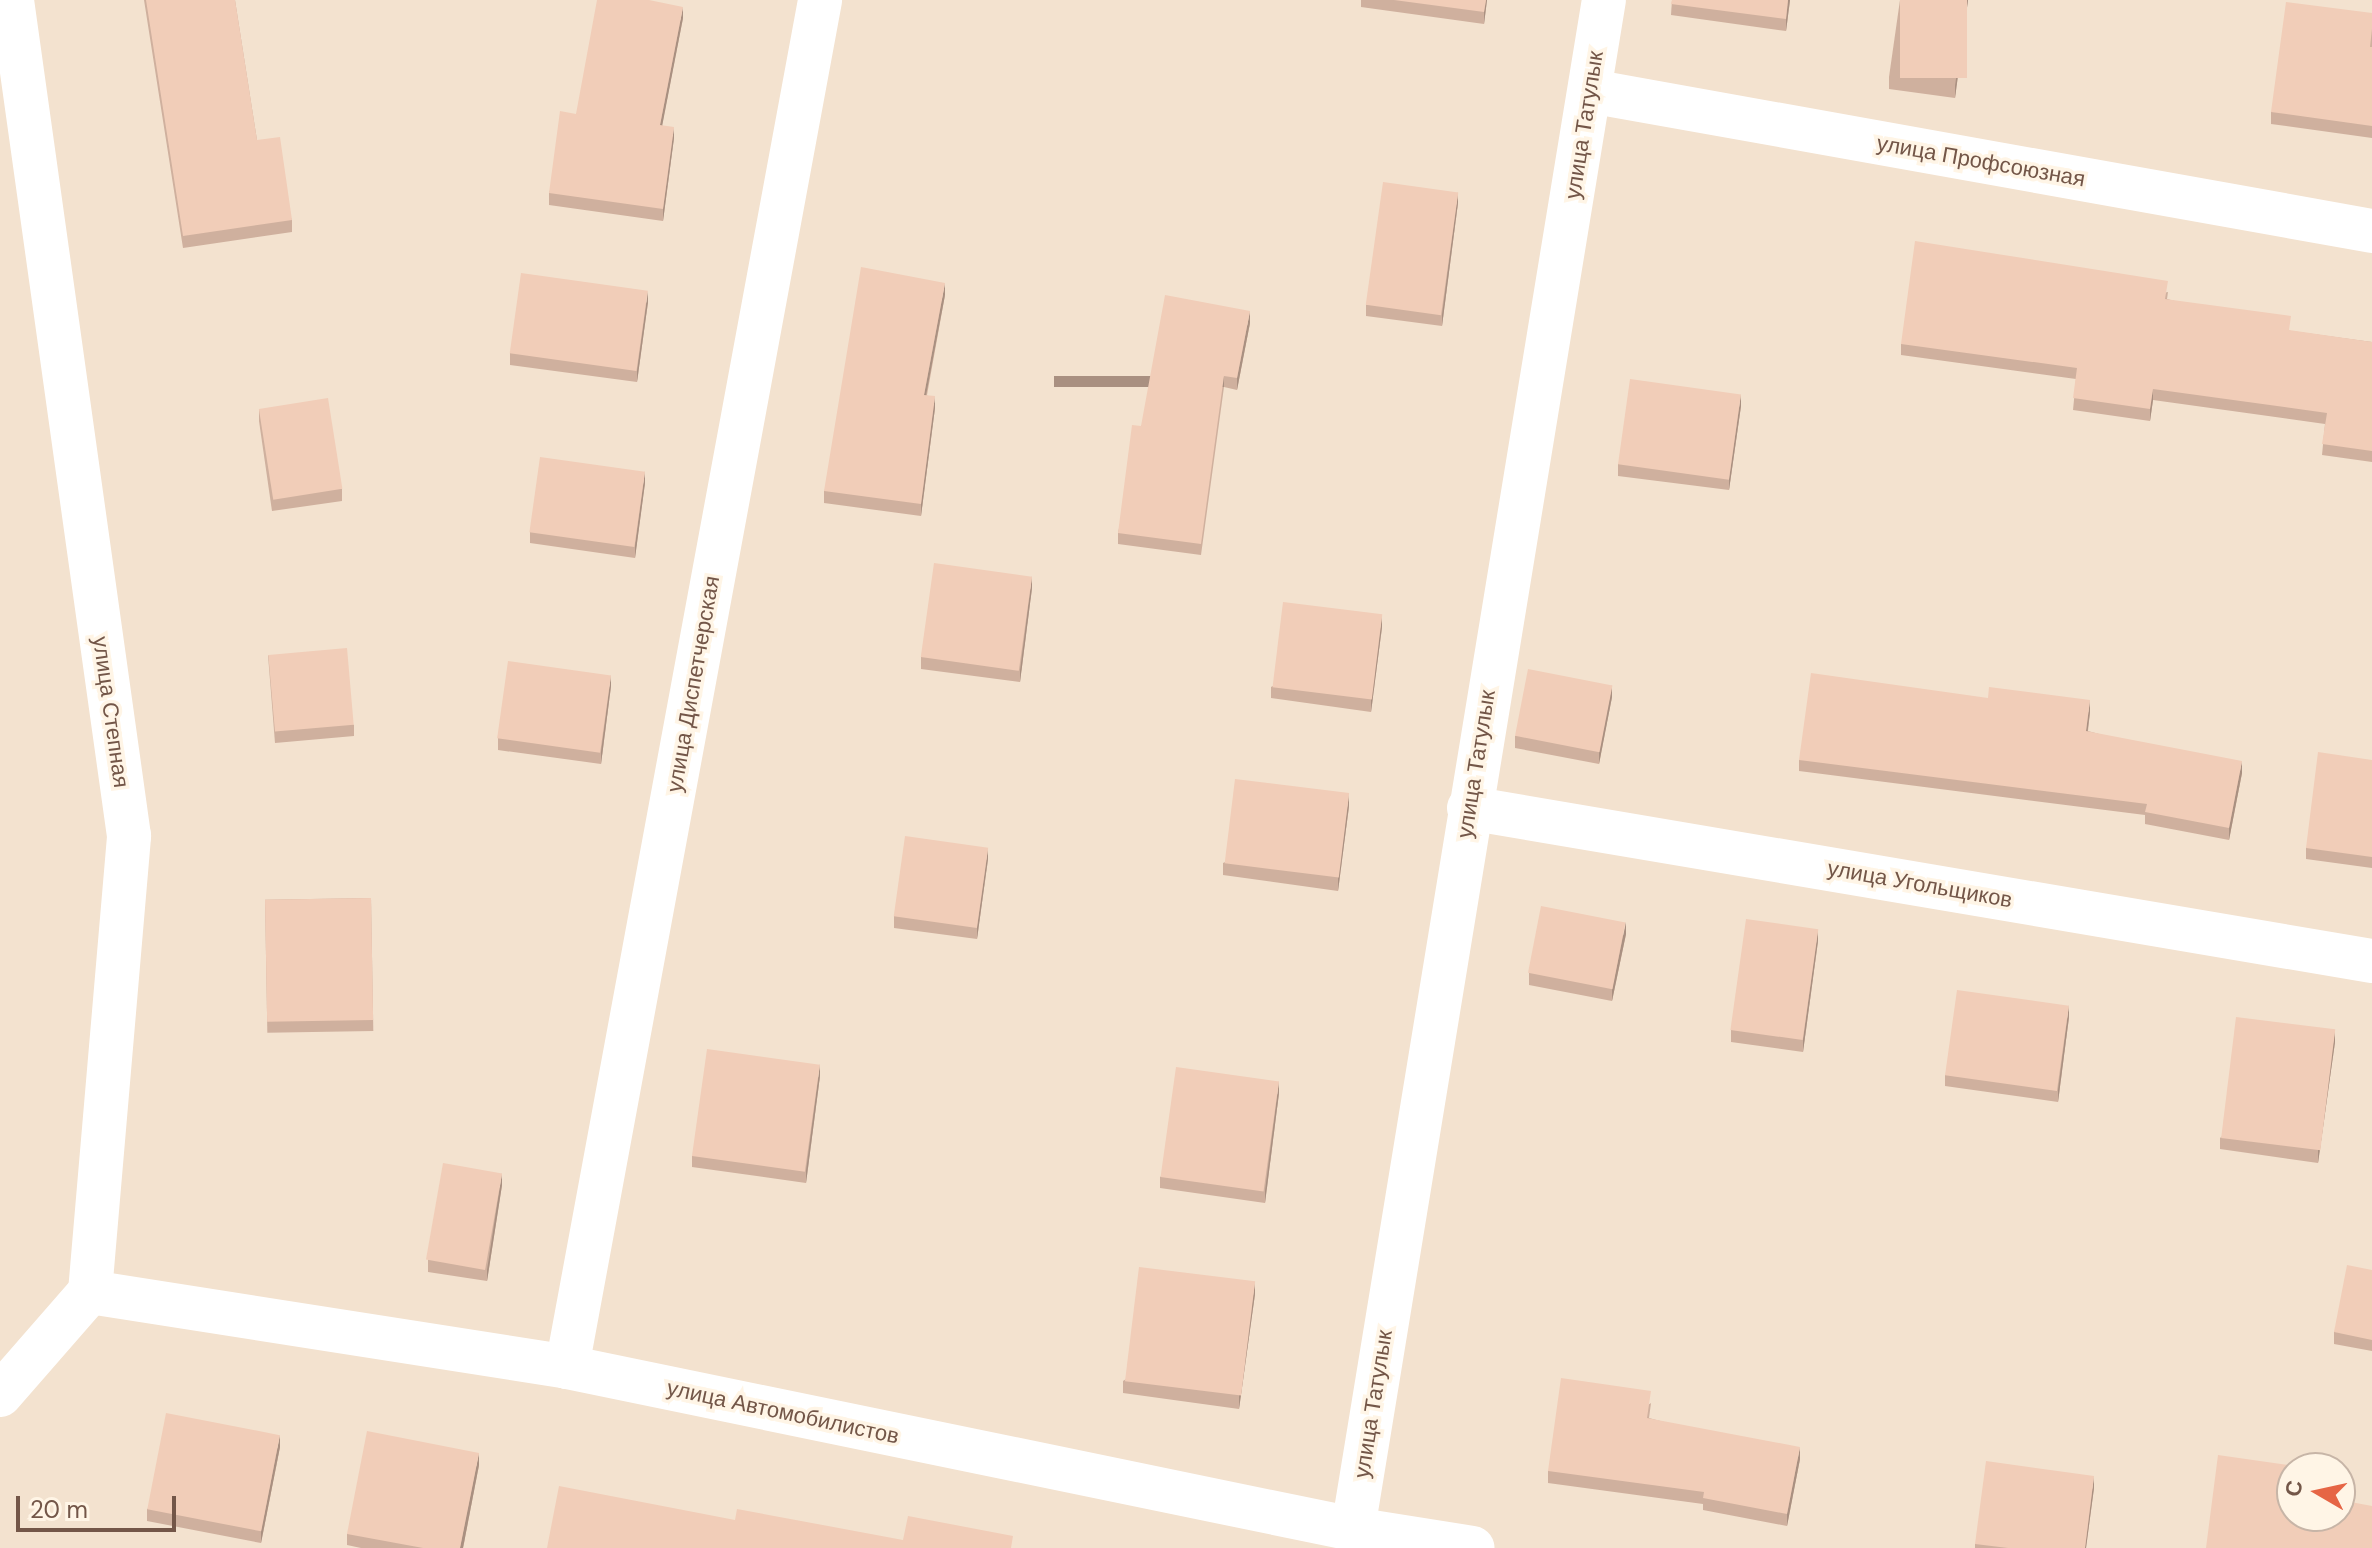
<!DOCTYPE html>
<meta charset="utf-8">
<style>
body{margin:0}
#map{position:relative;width:2372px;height:1548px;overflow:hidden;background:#fcf1e1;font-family:"DM Sans",sans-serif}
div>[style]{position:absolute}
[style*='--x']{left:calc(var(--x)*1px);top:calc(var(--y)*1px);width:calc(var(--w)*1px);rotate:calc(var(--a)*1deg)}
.residential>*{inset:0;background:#f3e2cf}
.minor>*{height:44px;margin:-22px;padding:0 22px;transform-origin:22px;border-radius:22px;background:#fff}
.tertiary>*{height:44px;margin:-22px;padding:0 22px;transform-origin:22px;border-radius:22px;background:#fff}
.wall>*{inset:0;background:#cfb09e;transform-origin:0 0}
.shaded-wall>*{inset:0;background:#a99081;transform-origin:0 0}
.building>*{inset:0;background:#f1cdb8;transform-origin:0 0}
span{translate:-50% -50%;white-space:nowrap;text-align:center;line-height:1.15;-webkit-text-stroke:7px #fff5e6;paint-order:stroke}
.street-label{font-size:22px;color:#735648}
.north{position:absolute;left:2276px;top:1452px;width:80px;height:80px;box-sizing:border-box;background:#fff5e6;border:2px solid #c7b5a7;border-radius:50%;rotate:279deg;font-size:22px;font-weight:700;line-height:32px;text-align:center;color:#735648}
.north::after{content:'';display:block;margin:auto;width:28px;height:36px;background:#e66545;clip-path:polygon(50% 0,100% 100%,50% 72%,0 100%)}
.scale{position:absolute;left:16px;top:1496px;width:160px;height:36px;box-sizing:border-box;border:4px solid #735648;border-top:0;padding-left:10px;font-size:24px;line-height:28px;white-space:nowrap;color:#735648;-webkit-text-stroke:6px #fff5e6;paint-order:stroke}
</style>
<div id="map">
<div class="residential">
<i style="clip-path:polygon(evenodd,0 0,2372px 0,2372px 1548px,0 1548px,0 0,2292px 1468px,2340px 1468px,2340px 1516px,2292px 1516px,2292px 1468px)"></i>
</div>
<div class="minor">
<i style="--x:1590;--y:91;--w:794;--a:10.15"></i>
<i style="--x:1469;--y:808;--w:916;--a:9.62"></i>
<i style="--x:90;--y:1292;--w:483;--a:8.9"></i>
<i style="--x:567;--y:1367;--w:803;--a:11.65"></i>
<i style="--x:1353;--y:1529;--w:121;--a:9"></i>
<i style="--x:567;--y:1367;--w:1390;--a:-79.51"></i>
<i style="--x:1353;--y:1529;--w:1549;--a:-80.68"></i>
</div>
<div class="tertiary">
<i style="--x:0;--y:1395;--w:137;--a:-48.9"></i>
<i style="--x:90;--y:1292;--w:458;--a:-85.1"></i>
<i style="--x:129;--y:836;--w:844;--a:-97.97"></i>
</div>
<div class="wall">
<i style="clip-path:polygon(144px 0,235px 0,257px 140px,292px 220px,292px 232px,183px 248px)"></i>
<i style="clip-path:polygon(1361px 0,1487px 0,1484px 24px,1361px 7px)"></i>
<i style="clip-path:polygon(1672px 0,1790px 0,1786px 31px,1671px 15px)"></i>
<i style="clip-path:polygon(1900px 0,1968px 0,1955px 98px,1889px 89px,1889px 77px)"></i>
<i style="clip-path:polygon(2372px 13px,2372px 138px,2271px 124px,2271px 112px)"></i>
<i style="clip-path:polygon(683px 18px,662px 125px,674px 138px,663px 221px,549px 205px,549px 193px,576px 114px)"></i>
<i style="clip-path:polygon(1458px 203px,1442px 326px,1366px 316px,1366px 305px)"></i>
<i style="clip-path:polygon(2168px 292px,2167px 299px,2291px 331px,2372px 342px,2372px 462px,2322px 455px,2325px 424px,2153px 400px,2150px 421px,2073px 410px,2076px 379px,1901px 355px,1901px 344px)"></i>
<i style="clip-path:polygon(945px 295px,927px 395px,935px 408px,921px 516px,824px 503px,824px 491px)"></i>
<i style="clip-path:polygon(648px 302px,637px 382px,510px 365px,510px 353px)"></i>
<i style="clip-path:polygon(1250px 323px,1237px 390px,1224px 387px,1201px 555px,1118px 544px,1118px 533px,1141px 426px)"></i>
<i style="clip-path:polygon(1741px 406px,1729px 490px,1618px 476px,1618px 464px)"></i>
<i style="clip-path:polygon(259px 409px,342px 489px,342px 501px,272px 511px,259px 421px)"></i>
<i style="clip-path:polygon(645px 483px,635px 558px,530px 543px,530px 532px)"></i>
<i style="clip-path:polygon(1032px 588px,1020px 682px,921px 669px,921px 657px)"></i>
<i style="clip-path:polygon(1382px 627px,1371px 712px,1271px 698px,1271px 687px)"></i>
<i style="clip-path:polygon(268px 655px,354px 725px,354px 736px,275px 743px)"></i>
<i style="clip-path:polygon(611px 686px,601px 764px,498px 750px,498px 738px)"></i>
<i style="clip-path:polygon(1612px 697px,1599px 764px,1515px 748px,1515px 736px)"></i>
<i style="clip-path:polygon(2090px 712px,2088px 731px,2242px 773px,2229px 840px,2145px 824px,2145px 815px,1799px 771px,1799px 760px)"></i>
<i style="clip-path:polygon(2372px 760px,2372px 868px,2306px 859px,2306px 848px)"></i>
<i style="clip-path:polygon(1349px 806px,1338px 891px,1223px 875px,1223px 863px)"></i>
<i style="clip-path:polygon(988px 859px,977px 939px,894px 928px,894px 916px)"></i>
<i style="left:371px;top:898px;width:133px;height:106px;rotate:89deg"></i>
<i style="clip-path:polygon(1626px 934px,1612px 1001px,1529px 985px,1529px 973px)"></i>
<i style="clip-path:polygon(1818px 941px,1803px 1052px,1731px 1042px,1731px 1030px)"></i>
<i style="clip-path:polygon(2069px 1017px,2058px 1102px,1945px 1086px,1945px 1075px)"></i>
<i style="clip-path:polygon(2335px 1042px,2318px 1163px,2220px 1149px,2220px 1138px)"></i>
<i style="clip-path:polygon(820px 1076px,806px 1183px,692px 1167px,692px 1156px)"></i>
<i style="clip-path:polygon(1279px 1093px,1265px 1203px,1160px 1188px,1160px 1177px)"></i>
<i style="clip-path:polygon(502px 1185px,487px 1281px,428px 1272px,428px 1260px)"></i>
<i style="clip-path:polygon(2372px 1270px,2372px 1351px,2334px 1344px,2334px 1332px)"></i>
<i style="clip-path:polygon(1255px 1294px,1239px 1409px,1123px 1393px,1123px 1381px)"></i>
<i style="clip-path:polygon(1651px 1403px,1649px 1418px,1800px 1459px,1787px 1526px,1703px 1510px,1703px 1504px,1548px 1483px,1548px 1471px)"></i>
<i style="clip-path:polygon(280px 1447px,261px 1543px,147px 1521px,147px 1509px)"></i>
<i style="clip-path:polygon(479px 1465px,463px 1548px,361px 1548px,347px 1545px,347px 1534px)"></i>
<i style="clip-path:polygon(2094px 1488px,2086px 1548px,1975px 1548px,1975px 1544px)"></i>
</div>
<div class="shaded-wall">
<i style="clip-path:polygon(1486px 0,1487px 0,1484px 24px,1484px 12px)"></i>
<i style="clip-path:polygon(1788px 0,1790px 0,1786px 31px,1786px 19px)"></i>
<i style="clip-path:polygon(1967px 0,1968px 0,1955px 98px,1955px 86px)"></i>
<i style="clip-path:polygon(683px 7px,683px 18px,660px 137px,660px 125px)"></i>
<i style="clip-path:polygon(674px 127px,674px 138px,663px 221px,663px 209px)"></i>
<i style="clip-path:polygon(1458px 192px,1458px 203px,1442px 326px,1442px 315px)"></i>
<i style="clip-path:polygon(945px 283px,945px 295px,924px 406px,924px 395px)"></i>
<i style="clip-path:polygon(648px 291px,648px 302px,637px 382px,637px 371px)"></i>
<i style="clip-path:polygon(1250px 311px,1250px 323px,1237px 390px,1237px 378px)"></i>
<i style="left:1224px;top:376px;width:11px;height:170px;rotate:90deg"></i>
<i style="clip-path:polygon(2153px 389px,2153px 400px,2150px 421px,2150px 409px)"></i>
<i style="clip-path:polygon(1741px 394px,1741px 406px,1729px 490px,1729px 479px)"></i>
<i style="clip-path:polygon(935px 396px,935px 408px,921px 516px,921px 504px)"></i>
<i style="clip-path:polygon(645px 471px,645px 483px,635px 558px,635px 546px)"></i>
<i style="clip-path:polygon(1032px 576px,1032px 588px,1020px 682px,1020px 671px)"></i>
<i style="clip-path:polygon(1382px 615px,1382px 627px,1371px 712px,1371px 700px)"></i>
<i style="clip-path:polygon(611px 675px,611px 686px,601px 764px,601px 752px)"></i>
<i style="clip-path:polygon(1612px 685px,1612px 697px,1599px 764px,1599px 752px)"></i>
<i style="clip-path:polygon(2090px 700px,2090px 712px,2086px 743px,2086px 731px)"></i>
<i style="clip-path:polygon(2242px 761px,2242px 773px,2229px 840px,2229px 828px)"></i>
<i style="clip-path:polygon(1349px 794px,1349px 806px,1338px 891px,1338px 879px)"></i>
<i style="clip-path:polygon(988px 848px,988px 859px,977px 939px,977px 927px)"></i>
<i style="clip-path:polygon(1626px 922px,1626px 934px,1612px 1001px,1612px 989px)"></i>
<i style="clip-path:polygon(1818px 929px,1818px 941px,1803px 1052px,1803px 1040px)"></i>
<i style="clip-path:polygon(2069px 1005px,2069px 1017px,2058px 1102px,2058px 1090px)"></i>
<i style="clip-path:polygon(2335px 1030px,2335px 1042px,2318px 1163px,2318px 1151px)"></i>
<i style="clip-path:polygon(820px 1064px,820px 1076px,806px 1183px,806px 1171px)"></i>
<i style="clip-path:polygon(1279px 1081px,1279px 1093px,1265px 1203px,1265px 1191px)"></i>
<i style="clip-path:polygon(502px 1173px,502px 1185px,487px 1281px,487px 1270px)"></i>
<i style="clip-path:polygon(1255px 1282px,1255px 1294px,1239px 1409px,1239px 1397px)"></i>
<i style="clip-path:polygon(280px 1435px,280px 1447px,261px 1543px,261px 1531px)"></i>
<i style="clip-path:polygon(1800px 1447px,1800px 1459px,1787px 1526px,1787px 1514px)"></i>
<i style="clip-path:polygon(479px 1453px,479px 1465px,463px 1548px,460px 1548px)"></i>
<i style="clip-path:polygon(2094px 1476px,2094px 1488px,2086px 1548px,2085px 1548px)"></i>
</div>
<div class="building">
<i style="clip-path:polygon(146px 0,235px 0,257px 140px,280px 137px,292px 220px,183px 236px)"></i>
<i style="clip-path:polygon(597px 0,649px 0,683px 7px,660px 125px,674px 127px,663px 209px,549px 193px,560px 111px,576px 114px)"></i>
<i style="clip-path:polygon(1394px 0,1486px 0,1484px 12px)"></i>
<i style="clip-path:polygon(1672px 0,1788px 0,1786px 19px,1671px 4px)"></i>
<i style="left:1900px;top:0;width:67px;height:78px"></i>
<i style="clip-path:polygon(2286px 2px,2372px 13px,2372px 29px,2370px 47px,2372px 47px,2372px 126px,2271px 112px)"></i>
<i style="left:1383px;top:182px;width:76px;height:124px;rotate:8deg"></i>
<i style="clip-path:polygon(1915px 241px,2168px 281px,2165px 299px,2291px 316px,2289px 330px,2372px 342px,2372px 451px,2322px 444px,2327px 413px,2153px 389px,2150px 409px,2073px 398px,2077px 368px,1901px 344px)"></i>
<i style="clip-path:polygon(861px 267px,945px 283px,924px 395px,935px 396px,921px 504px,824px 491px)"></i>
<i style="left:521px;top:273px;width:128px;height:81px;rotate:8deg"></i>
<i style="clip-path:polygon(1165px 295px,1250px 311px,1237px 378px,1224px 376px,1201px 544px,1118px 533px,1132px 425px,1141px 426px)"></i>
<i style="left:1630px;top:379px;width:112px;height:86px;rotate:8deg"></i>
<i style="left:328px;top:398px;width:92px;height:70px;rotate:81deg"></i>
<i style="left:540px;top:457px;width:106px;height:76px;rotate:8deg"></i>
<i style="left:934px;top:563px;width:99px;height:95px;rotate:8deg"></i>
<i style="left:1283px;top:602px;width:100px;height:86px;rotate:7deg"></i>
<i style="left:347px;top:648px;width:77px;height:79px;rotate:85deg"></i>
<i style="left:508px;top:661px;width:104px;height:78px;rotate:8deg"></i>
<i style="left:1528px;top:669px;width:86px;height:68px;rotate:11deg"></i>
<i style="clip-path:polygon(1811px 673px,1988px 698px,1989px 687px,2090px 700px,2086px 731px,2242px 761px,2229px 828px,2145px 812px,2147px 804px,1799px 760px)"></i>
<i style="clip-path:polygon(2318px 752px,2372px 760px,2372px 857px,2306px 848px)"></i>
<i style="left:1235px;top:779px;width:115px;height:85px;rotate:7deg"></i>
<i style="left:905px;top:836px;width:84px;height:81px;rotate:8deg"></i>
<i style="left:371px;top:898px;width:122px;height:106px;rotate:89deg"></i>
<i style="left:1541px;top:906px;width:86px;height:68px;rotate:11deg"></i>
<i style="left:1746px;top:919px;width:73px;height:112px;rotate:8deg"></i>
<i style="left:1957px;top:990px;width:113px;height:86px;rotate:8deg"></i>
<i style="left:2236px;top:1017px;width:100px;height:122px;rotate:7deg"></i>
<i style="left:707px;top:1049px;width:114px;height:108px;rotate:8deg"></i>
<i style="left:1176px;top:1067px;width:104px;height:111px;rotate:8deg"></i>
<i style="left:443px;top:1163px;width:60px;height:98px;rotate:10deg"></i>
<i style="clip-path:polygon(2347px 1265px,2372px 1270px,2372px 1340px,2334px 1332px)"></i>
<i style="left:1139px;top:1267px;width:117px;height:115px;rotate:7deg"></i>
<i style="clip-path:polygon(1561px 1378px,1651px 1391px,1647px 1418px,1800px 1447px,1787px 1514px,1703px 1498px,1704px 1492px,1548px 1471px)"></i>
<i style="left:166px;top:1413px;width:116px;height:98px;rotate:11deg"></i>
<i style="clip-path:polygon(367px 1431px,479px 1453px,460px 1548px,423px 1548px,347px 1534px)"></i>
<i style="clip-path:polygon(2218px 1455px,2308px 1468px,2292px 1468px,2292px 1516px,2340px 1516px,2340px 1500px,2372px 1506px,2372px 1548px,2206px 1548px)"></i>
<i style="clip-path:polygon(1986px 1461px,2094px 1476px,2085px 1548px,2008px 1548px,1975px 1544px)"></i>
<i style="clip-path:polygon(559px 1486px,735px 1520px,737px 1509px,903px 1540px,908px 1516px,1013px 1536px,1011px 1548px,547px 1548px)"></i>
</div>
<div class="street-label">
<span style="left:1584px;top:125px;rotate:-81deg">улица Татулык</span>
<span style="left:1981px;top:161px;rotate:10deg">улица Профсоюзная</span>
<span style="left:693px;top:684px;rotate:-80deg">улица Диспетчерская</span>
<span style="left:111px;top:712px;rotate:82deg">улица Степная</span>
<span style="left:1476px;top:764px;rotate:-81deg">улица Татулык</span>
<span style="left:1920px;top:884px;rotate:10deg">улица Угольщиков</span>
<span style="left:1373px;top:1404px;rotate:-81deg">улица Татулык</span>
<span style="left:783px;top:1412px;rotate:12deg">улица Автомобилистов</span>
</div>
<div class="north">С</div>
<div class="scale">20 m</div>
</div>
